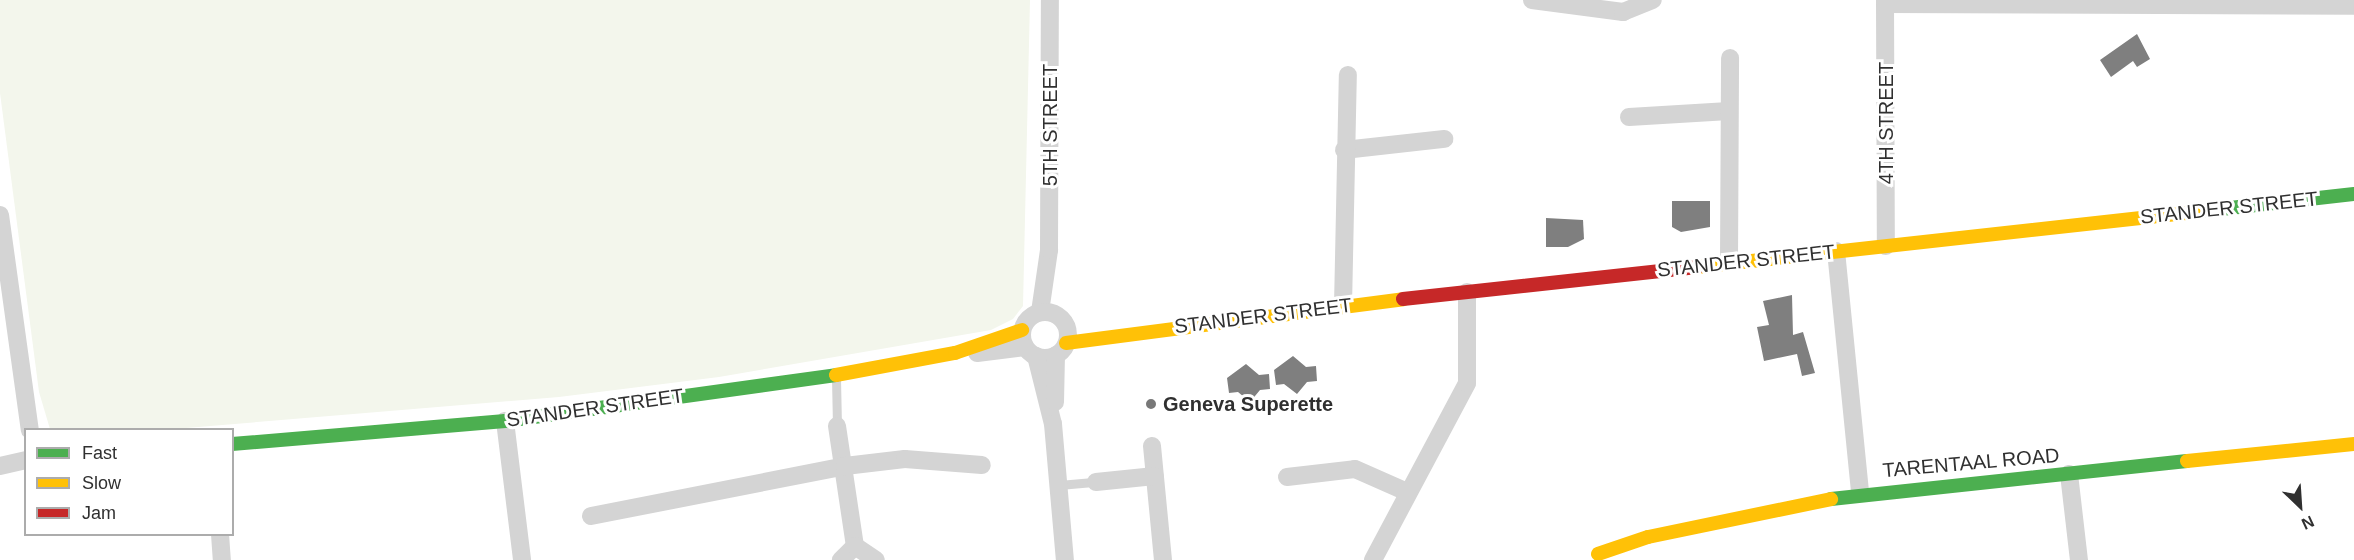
<!DOCTYPE html>
<style>
body{margin:0}
#map{position:relative;width:2354px;height:560px;overflow:hidden;background:#fff;font-family:Helvetica,sans-serif}
div>[style]{position:absolute}
[style*='--x']{left:calc(var(--x)*1px);top:calc(var(--y)*1px);width:calc(var(--w)*1px);rotate:calc(var(--a)*1deg)}
.green>*{inset:0;background:#f3f6ec}
.building>*{inset:0;background:#7f7f7f}
.lane>*{height:9px;margin:-4.5px;padding:0 4.5px;transform-origin:4.5px;border-radius:4.5px;background:#d4d4d4}
.street>*{height:18px;margin:-9px;padding:0 9px;transform-origin:9px;border-radius:9px;background:#d4d4d4}
.street>.ring{margin:-9px;padding:0;box-sizing:content-box;background:none;border:18px solid #d4d4d4;border-radius:50%}
.fast>*{height:14px;margin:-7px;padding:0 7px;transform-origin:7px;border-radius:7px;background:#4caf50}
.slow>*{height:14px;margin:-7px;padding:0 7px;transform-origin:7px;border-radius:7px;background:#ffc107}
.jam>*{height:14px;margin:-7px;padding:0 7px;transform-origin:7px;border-radius:7px;background:#c62828}
.dots>*{width:16px;height:16px;translate:-50% -50%;box-sizing:border-box;border:3px solid #fff;border-radius:50%}
span{translate:-50% -50%;white-space:nowrap;text-align:center;line-height:1.15;-webkit-text-stroke:6px #fff;paint-order:stroke}
.street-label{font-size:20px;color:#303030}
.poi-label{font-size:20px;color:#303030;font-weight:700}
.left{translate:0 -50%;text-align:left}
.legend{position:absolute;left:24px;top:428px;width:210px;height:108px;box-sizing:border-box;background:#fff;border:2px solid #acacac;margin:0;padding:8px 10px;list-style:none;font-size:18px;color:#303030}
.legend li{display:flex;align-items:center;gap:12px;height:30px}
.legend b{width:30px;border:2px solid #acacac}
.north{position:absolute;left:2270px;top:476px;width:60px;height:60px;-webkit-text-stroke:4px #fff;paint-order:stroke;rotate:155deg;font-size:16px;font-weight:700;line-height:24px;text-align:center;color:#303030}
.north::after{content:'';display:block;margin:auto;width:21px;height:27px;background:#303030;clip-path:polygon(50% 0,100% 100%,50% 72%,0 100%)}
</style>
<div id="map">
<div class="green">
<i style="clip-path:polygon(0 0,1030px 0,1023px 306px,1013px 319px,991px 330px,719px 377px,559px 397px,174px 429px,50px 429px,39px 392px,0 93px)"></i>
</div>
<div class="building">
<i style="clip-path:polygon(2137px 34px,2150px 59px,2137px 67px,2133px 61px,2111px 77px,2100px 60px)"></i>
<i style="clip-path:polygon(1672px 201px,1710px 201px,1710px 227px,1681px 232px,1672px 227px)"></i>
<i style="clip-path:polygon(1546px 218px,1583px 220px,1584px 239px,1568px 247px,1546px 247px)"></i>
<i style="clip-path:polygon(1792px 295px,1793px 335px,1803px 332px,1815px 373px,1802px 376px,1797px 354px,1764px 361px,1757px 327px,1769px 325px,1763px 301px)"></i>
<i style="clip-path:polygon(1293px 356px,1306px 367px,1316px 366px,1317px 381px,1307px 382px,1297px 394px,1284px 384px,1276px 385px,1274px 370px)"></i>
<i style="clip-path:polygon(1246px 364px,1259px 375px,1269px 374px,1270px 389px,1260px 390px,1250px 402px,1238px 392px,1229px 393px,1227px 378px)"></i>
</div>
<div class="lane">
<i style="--x:836;--y:378;--w:48;--a:88.8"></i>
<i style="--x:1059;--y:485;--w:37;--a:-5"></i>
</div>
<div class="street">
<i style="--x:1532;--y:0;--w:92;--a:7.5"></i>
<i style="--x:1623;--y:12;--w:32;--a:-22"></i>
<i style="--x:1885;--y:0;--w:246;--a:89.8"></i>
<i style="--x:1885;--y:4;--w:469;--a:0.2"></i>
<i style="--x:1629;--y:117;--w:100;--a:-3.4"></i>
<i style="--x:1344;--y:150;--w:101;--a:-6.3"></i>
<i style="--x:0;--y:215;--w:217;--a:82.1"></i>
<i style="--x:1836;--y:251;--w:243;--a:84.3"></i>
<i style="--x:1729;--y:262;--w:204;--a:-89.7"></i>
<i style="--x:1343;--y:306;--w:231;--a:-88.8"></i>
<i style="--x:1040;--y:312;--w:63;--a:-81.7"></i>
<i style="--x:1049;--y:250;--w:250;--a:-89.8"></i>
<i class="ring" style="left:1022px;top:312px;width:28px;height:28px"></i>
<i style="--x:977;--y:353;--w:48;--a:-7.1"></i>
<i style="--x:1036;--y:356;--w:70;--a:76"></i>
<i style="--x:1053;--y:424;--w:137;--a:85"></i>
<i style="--x:1055;--y:402;--w:47;--a:-88.8"></i>
<i style="--x:505;--y:421;--w:140;--a:83"></i>
<i style="--x:837;--y:426;--w:121;--a:81.5"></i>
<i style="--x:855;--y:546;--w:20;--a:135"></i>
<i style="--x:1152;--y:446;--w:115;--a:84.5"></i>
<i style="--x:0;--y:466;--w:27;--a:-13"></i>
<i style="--x:2069;--y:474;--w:87;--a:83.4"></i>
<i style="--x:1287;--y:477;--w:68;--a:-6.7"></i>
<i style="--x:1355;--y:469;--w:57;--a:23.9"></i>
<i style="--x:1096;--y:482;--w:59;--a:-5.8"></i>
<i style="--x:591;--y:516;--w:259;--a:-11.1"></i>
<i style="--x:845;--y:466;--w:60;--a:-6.7"></i>
<i style="--x:905;--y:459;--w:77;--a:4.5"></i>
<i style="--x:220;--y:534;--w:26;--a:86"></i>
<i style="--x:855;--y:546;--w:25;--a:34"></i>
<i style="--x:1373;--y:560;--w:200;--a:-62"></i>
<i style="--x:1467;--y:383;--w:91;--a:-90"></i>
</div>
<div class="fast">
<i style="--x:2195;--y:212;--w:160;--a:-6.5"></i>
<i style="--x:232;--y:444;--w:274;--a:-4.8"></i>
<i style="--x:505;--y:421;--w:334;--a:-7.9"></i>
<i style="--x:1831;--y:499;--w:358;--a:-6.1"></i>
</div>
<div class="slow">
<i style="--x:1697;--y:267;--w:501;--a:-6.3"></i>
<i style="--x:1066;--y:343;--w:340;--a:-7.4"></i>
<i style="--x:836;--y:375;--w:121;--a:-10.5"></i>
<i style="--x:955;--y:353;--w:71;--a:-18.9"></i>
<i style="--x:2187;--y:461;--w:168;--a:-5.8"></i>
<i style="--x:1598;--y:554;--w:53;--a:-18.8"></i>
<i style="--x:1648;--y:537;--w:187;--a:-11.7"></i>
</div>
<div class="jam">
<i style="--x:1403;--y:299;--w:296;--a:-6.2"></i>
</div>
<div class="dots">
<i style="left:1151px;top:404px;background:#787878"></i>
</div>
<div class="street-label">
<span style="left:1886px;top:123px;rotate:-90deg">4TH STREET</span>
<span style="left:1050px;top:125px;rotate:-90deg">5TH STREET</span>
<span style="left:2229px;top:208px;rotate:-6deg">STANDER STREET</span>
<span style="left:1746px;top:261px;rotate:-6deg">STANDER STREET</span>
<span style="left:1263px;top:316px;rotate:-7deg">STANDER STREET</span>
<span style="left:595px;top:408px;rotate:-8deg">STANDER STREET</span>
<span style="left:1971px;top:463px;rotate:-5deg">TARENTAAL ROAD</span>
</div>
<div class="poi-label">
<span class="left" style="left:1163px;top:404px">Geneva Superette</span>
</div>
<ul class="legend">
<li><b style="height:8px;background:#4caf50"></b>Fast</li>
<li><b style="height:8px;background:#ffc107"></b>Slow</li>
<li><b style="height:8px;background:#c62828"></b>Jam</li>
</ul>
<div class="north">N</div>
</div>
